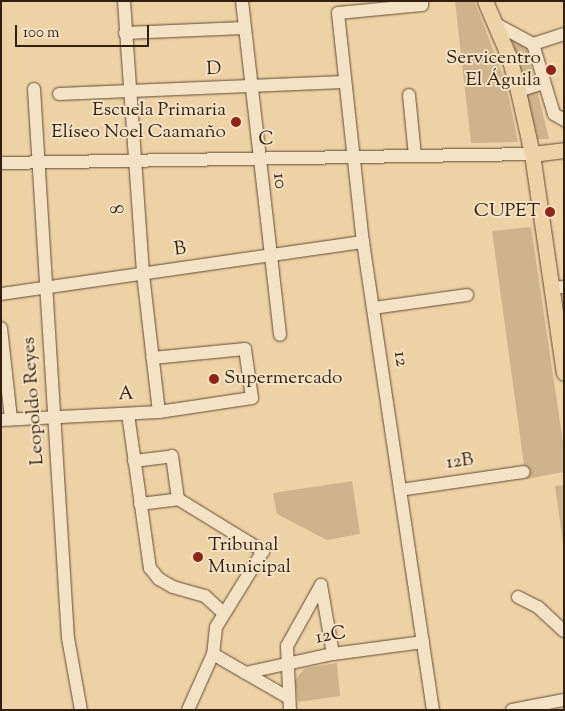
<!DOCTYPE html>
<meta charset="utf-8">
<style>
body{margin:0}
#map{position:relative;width:565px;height:711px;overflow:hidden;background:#edd2a5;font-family:"Sorts Mill Goudy",serif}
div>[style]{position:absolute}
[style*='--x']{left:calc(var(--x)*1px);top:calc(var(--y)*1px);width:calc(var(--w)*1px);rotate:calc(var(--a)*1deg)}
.green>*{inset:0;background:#cdb48c}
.roads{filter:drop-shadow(0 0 1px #624c35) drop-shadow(0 0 1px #624c35)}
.minor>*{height:12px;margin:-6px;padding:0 6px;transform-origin:6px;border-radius:6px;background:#f3e2c4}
.major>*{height:15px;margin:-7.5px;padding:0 7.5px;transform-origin:7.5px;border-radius:7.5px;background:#edd2a5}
.dots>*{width:14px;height:14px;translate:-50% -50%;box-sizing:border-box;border:2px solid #f3e2c4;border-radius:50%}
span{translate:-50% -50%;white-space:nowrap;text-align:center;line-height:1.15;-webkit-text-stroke:4px #f3e2c4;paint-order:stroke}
.poi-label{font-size:19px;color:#331f10}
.right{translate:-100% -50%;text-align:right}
.left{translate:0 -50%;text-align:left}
.street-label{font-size:19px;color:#331f10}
.frame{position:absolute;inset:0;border:2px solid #331f10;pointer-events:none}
.scale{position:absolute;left:15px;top:25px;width:134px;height:22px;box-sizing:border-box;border:2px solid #331f10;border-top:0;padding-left:6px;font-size:15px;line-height:18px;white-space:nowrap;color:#331f10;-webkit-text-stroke:4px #f3e2c4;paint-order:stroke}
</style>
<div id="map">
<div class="green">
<i style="clip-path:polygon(455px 1px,474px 1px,480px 15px,506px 84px,518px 142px,471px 143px)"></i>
<i style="clip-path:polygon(511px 36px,526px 45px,549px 139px,538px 139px)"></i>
<i style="clip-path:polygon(531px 227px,564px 449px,564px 472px,526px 479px,492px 231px)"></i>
<i style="clip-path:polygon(352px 481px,360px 534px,327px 540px,277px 514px,273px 493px)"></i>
<i style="clip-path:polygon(564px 485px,564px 550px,555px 486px)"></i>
<i style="clip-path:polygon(337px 663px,340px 696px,298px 702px,295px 680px,305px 668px)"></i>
</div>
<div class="roads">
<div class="minor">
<i style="--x:124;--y:1;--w:274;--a:86"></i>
<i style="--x:143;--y:274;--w:139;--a:83.4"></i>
<i style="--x:242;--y:1;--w:336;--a:83.5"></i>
<i style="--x:422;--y:1;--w:4;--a:90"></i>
<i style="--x:422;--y:5;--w:84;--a:174.6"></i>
<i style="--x:338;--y:13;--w:230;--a:83.8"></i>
<i style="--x:363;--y:242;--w:473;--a:81.5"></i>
<i style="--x:494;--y:23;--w:44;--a:28.3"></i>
<i style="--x:125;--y:33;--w:119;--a:-2.4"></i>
<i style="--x:564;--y:34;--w:33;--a:162"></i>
<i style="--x:533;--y:44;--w:73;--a:73.3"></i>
<i style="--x:554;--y:114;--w:12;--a:31"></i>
<i style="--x:34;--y:89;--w:550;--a:86.46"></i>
<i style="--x:68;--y:638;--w:73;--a:79.8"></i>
<i style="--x:518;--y:91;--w:27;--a:-17"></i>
<i style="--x:59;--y:94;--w:285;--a:-2.4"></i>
<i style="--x:409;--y:95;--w:61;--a:84.4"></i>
<i style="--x:1;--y:163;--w:531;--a:-0.97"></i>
<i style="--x:551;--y:288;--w:13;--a:-4"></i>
<i style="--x:1;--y:294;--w:366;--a:-8.2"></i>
<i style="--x:373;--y:308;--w:95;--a:-7.9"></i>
<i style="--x:1;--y:328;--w:92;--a:83.7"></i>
<i style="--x:128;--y:414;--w:156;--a:81.9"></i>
<i style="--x:150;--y:568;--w:14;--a:51"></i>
<i style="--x:159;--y:579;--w:16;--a:30"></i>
<i style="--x:173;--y:587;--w:33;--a:16"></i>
<i style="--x:205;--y:596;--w:26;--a:43"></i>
<i style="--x:1;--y:420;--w:158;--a:-2.9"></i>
<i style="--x:159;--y:412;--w:94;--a:-8.6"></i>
<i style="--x:252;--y:398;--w:49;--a:-98.1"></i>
<i style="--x:245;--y:349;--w:93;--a:174.5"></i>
<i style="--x:134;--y:461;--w:38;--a:-7"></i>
<i style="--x:172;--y:456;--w:43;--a:82.1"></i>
<i style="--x:400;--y:490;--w:125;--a:-8.3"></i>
<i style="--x:140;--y:504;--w:38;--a:-7"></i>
<i style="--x:178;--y:499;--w:100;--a:31.5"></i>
<i style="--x:263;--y:551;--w:89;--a:121.7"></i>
<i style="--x:216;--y:627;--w:27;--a:96"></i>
<i style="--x:213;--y:654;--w:61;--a:114.1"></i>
<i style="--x:321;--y:585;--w:70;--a:80.1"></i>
<i style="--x:518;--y:597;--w:22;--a:27"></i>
<i style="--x:538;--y:607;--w:35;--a:43"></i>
<i style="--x:213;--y:654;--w:88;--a:30.1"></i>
<i style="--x:245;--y:673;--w:90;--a:-12.2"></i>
<i style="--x:333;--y:654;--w:91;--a:-7.6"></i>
<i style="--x:290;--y:710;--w:64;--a:-92.7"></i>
<i style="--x:287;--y:646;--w:70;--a:-60.9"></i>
<i style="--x:512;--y:710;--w:53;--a:-10.9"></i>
</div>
<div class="major">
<i style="--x:485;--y:1;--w:61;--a:66.8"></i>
<i style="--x:509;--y:57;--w:35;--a:75"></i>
<i style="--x:518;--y:91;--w:65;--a:77.5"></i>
<i style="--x:532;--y:154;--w:221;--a:81.7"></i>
<i style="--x:532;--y:154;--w:32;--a:-7"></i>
</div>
</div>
<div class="dots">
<i style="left:551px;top:70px;background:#8f2418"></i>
<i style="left:236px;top:122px;background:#8f2418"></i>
<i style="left:550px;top:212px;background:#8f2418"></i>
<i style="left:214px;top:379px;background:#8f2418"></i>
<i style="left:198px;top:557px;background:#8f2418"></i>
</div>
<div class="poi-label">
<span class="right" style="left:541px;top:70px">Servicentro<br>El Águila</span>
<span class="right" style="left:226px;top:122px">Escuela Primaria<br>Elíseo Noel Caamaño</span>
<span class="right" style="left:540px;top:212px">CUPET</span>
<span class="left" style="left:224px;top:379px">Supermercado</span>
<span class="left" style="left:208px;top:557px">Tribunal<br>Municipal</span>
</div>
<div class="street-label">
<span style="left:214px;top:70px;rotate:-2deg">D</span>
<span style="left:266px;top:140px;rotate:-1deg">C</span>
<span style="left:279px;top:181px;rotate:83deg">10</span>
<span style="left:119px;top:209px;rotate:-95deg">8</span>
<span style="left:180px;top:250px;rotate:-8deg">B</span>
<span style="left:400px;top:359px;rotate:81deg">12</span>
<span style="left:126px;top:395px;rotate:-2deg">A</span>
<span style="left:34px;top:401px;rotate:-94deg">Leopoldo Reyes</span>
<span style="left:460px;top:462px;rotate:-8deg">12B</span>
<span style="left:331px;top:636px;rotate:-10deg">12C</span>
</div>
<div class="frame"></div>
<div class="scale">100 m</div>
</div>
